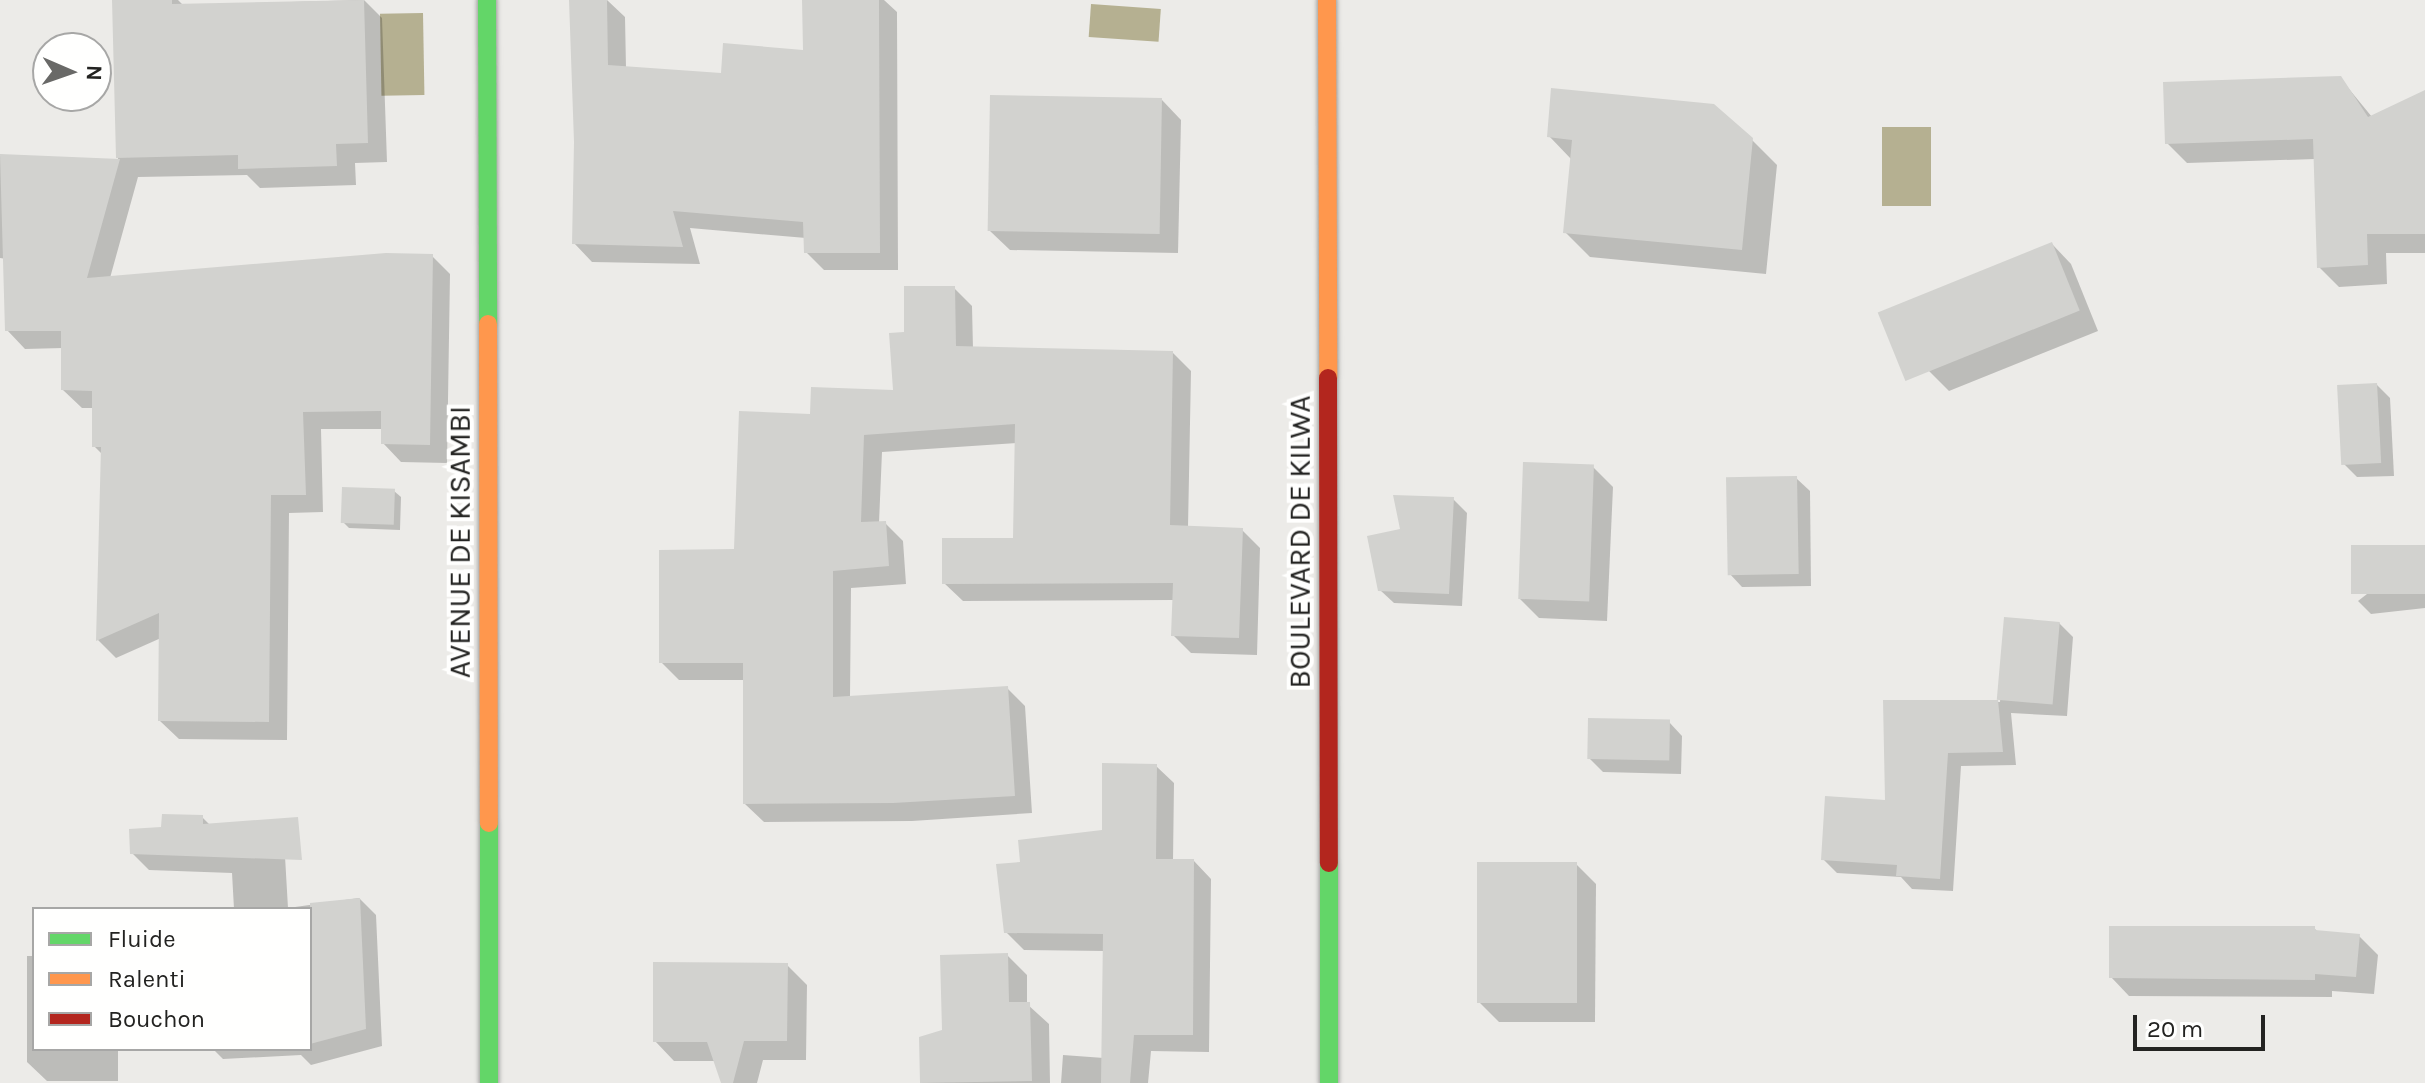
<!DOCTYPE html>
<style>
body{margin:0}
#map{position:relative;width:2425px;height:1083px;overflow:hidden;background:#ecebe8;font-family:Karla,sans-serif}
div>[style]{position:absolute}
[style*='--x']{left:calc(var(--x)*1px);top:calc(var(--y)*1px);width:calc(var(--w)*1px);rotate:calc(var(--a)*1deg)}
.water>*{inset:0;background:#b5b091;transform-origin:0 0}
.shadow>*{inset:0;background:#0003}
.building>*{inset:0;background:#d2d2cf;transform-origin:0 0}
.roads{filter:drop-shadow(0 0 2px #a3a3a1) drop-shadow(0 0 2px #a3a3a1)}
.fast>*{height:18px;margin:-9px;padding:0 9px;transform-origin:9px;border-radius:9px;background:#63d668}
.slow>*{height:18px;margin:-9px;padding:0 9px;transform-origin:9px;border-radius:9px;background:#ff974d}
.jam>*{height:18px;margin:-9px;padding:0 9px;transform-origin:9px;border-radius:9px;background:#b3261e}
span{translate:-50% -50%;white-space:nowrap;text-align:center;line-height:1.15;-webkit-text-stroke:8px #fffffe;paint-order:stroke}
.street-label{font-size:30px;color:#232321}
.legend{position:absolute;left:32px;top:907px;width:280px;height:144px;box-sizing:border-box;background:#fffffe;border:2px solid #a7a7a6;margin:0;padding:10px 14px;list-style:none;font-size:24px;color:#232321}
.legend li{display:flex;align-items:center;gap:16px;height:40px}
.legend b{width:40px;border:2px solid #a7a7a6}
.north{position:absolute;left:32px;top:32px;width:80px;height:80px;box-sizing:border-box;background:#fffffe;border:2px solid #a7a7a6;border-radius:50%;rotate:92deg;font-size:22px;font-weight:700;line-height:32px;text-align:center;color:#232321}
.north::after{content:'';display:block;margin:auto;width:28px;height:36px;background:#696967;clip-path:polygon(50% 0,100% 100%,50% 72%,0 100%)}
.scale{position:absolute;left:2133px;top:1015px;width:132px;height:36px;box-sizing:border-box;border:4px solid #232321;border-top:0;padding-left:10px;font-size:24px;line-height:28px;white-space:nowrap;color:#232321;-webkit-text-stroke:6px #fffffe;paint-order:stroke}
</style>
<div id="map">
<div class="water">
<i style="left:1091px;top:4px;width:70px;height:33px;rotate:4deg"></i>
<i style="left:423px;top:13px;width:82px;height:43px;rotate:89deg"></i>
<i style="left:1882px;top:127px;width:49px;height:79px"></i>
</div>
<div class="shadow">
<i style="clip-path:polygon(114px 0,178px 0,183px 5px,364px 0,382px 18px,387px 162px,355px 163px,356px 185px,260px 188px,247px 175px,138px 177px,110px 278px,432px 256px,450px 274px,447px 463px,401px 462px,383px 443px,383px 429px,321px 429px,323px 512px,289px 513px,287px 740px,179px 739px,160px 721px,161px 638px,116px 658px,98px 640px,103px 455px,94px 446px,94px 408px,82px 408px,63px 390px,63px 348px,25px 349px,7px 330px,7px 259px,0 258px,0 156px,118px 160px)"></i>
<i style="clip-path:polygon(571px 0,607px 0,625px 17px,626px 68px,723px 75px,805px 52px,804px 0,884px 0,897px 12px,898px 270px,824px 270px,806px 252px,806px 238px,690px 228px,700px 264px,592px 262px,574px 243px,576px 142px)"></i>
<i style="clip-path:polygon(2340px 78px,2372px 117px,2425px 92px,2425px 253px,2386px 253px,2387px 284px,2339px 287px,2319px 267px,2315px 159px,2187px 163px,2167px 143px)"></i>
<i style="clip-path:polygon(1162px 100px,1181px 120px,1178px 253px,1010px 250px,990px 231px)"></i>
<i style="clip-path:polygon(1549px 136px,1751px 139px,1777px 165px,1766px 274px,1590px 257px,1565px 232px,1572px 160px)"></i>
<i style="clip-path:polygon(2052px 244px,2071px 264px,2098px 331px,1949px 391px,1929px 371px)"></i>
<i style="clip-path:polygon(954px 288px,972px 306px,973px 349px,1173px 353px,1191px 371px,1188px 528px,1242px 530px,1260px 548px,1257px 655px,1191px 653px,1173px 635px,1174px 600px,963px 601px,944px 583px,1015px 540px,1017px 443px,882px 452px,879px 523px,885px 523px,903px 541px,906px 584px,851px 588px,850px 698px,1007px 688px,1025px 706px,1032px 813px,912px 821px,764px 822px,745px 804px,745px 680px,679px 680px,661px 662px,736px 551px,812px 416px,895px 392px,906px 334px)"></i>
<i style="clip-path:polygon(2377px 385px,2390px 398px,2394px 476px,2357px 477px,2343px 463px)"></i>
<i style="clip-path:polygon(1593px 467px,1613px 487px,1607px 621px,1539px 618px,1519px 598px)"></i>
<i style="clip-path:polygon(1796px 478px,1810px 491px,1811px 586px,1742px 587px,1729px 573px)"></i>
<i style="clip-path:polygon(394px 491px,401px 497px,400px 530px,349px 528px,343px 522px)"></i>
<i style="clip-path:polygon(1453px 499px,1467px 513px,1462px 606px,1394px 603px,1380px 590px,1402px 531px)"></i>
<i style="clip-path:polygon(2425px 549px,2425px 608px,2371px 614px,2358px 601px)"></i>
<i style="clip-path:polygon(2006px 620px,2059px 623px,2073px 637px,2067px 716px,2011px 713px,2016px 765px,1961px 766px,1953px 891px,1912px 889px,1901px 877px,1837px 873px,1823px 859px,1887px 802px,1885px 702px,2000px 702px)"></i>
<i style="clip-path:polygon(1669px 722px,1682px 736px,1681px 774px,1603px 772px,1589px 758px)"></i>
<i style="clip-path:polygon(1156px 766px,1174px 783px,1173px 861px,1194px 861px,1211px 879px,1209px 1052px,1151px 1051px,1148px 1083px,1061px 1083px,1063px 1055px,1104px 1058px,1105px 951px,1024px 950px,1006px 932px,1022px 863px,1103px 832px)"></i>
<i style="clip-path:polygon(202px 817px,211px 826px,284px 839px,288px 908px,359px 898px,376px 915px,382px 1046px,311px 1065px,301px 1055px,223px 1059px,213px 1049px,310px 1049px,310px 909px,234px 909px,232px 873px,149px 870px,132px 853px,163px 829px)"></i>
<i style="clip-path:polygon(1576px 864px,1596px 884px,1595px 1022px,1499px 1022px,1479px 1002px)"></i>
<i style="clip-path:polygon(2314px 928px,2318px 932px,2359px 936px,2378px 955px,2374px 994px,2332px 991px,2332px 997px,2129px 996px,2111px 977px)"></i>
<i style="clip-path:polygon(1007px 955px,1027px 975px,1027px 1004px,1049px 1024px,1050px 1083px,922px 1083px,921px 1038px,944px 1031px)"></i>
<i style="clip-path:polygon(27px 956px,34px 956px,34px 1049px,118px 1049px,118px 1081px,47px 1081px,27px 1062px)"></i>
<i style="clip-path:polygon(787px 965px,807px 985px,806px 1060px,763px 1060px,757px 1083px,723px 1083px,716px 1061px,674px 1061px,655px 1041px)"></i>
</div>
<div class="building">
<i style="clip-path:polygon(112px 0,172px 0,172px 4px,364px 0,368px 143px,336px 144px,337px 166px,238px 169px,238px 155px,116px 158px)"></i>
<i style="clip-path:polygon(569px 0,607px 0,608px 65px,721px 73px,723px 43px,803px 50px,802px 0,879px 0,880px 253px,804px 253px,803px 222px,673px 211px,683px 247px,572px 244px,574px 142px)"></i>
<i style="clip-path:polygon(2341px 76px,2368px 117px,2425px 90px,2425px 234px,2367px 234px,2368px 265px,2317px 268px,2313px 139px,2165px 144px,2163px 82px)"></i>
<i style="clip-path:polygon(1551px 88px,1714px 104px,1753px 138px,1742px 250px,1563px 233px,1572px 140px,1547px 137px)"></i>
<i style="left:990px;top:95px;width:172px;height:136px;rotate:1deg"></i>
<i style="clip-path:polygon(0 154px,120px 159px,87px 278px,386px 253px,433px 254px,430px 445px,381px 444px,381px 411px,303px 412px,306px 495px,271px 495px,269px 722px,158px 721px,159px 613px,96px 641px,101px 447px,92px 447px,92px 391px,61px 390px,61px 331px,5px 331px)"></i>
<i style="left:2052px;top:242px;width:74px;height:188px;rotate:68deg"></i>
<i style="clip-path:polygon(904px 286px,955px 286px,956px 346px,1173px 351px,1170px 525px,1243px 528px,1239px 638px,1171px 636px,1173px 583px,942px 584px,942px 538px,1013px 538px,1015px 424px,864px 435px,861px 522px,886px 521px,889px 566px,833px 571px,833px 697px,1008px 686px,1015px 796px,893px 803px,743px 804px,743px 663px,659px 663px,659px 550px,734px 549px,739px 411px,810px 414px,811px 387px,893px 390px,889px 333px,904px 332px)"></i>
<i style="left:2377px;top:383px;width:80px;height:40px;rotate:87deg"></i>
<i style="left:1523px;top:462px;width:71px;height:137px;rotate:2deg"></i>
<i style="left:1797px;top:476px;width:98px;height:71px;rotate:89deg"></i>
<i style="left:342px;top:487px;width:53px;height:36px;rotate:2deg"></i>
<i style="clip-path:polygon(1393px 495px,1454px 497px,1449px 594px,1378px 591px,1367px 536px,1400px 529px)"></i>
<i style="left:2425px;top:545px;width:49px;height:74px;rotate:90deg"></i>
<i style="left:2004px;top:617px;width:56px;height:83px;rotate:5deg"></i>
<i style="clip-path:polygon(1883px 700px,1998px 700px,2003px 752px,1948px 753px,1940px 879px,1896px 876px,1897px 865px,1821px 860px,1825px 796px,1885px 800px)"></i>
<i style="left:1588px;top:718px;width:82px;height:41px;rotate:1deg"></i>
<i style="clip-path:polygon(1102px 763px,1157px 764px,1156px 859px,1194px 859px,1193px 1035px,1134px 1035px,1130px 1083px,1101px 1083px,1103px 934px,1004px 933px,996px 864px,1020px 862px,1018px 840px,1102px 830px)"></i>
<i style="clip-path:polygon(162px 814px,203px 815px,203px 824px,298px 817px,302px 860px,130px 854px,129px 829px,161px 827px)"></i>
<i style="left:1477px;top:862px;width:100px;height:141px"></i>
<i style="clip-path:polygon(360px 898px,366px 1029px,310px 1044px,310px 903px)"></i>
<i style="clip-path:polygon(2109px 926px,2315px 926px,2315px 930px,2360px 934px,2356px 977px,2315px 974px,2315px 980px,2109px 978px)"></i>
<i style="clip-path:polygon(1008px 953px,1009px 1002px,1030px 1002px,1032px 1081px,920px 1083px,919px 1037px,942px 1030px,940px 955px)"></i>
<i style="clip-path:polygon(653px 962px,788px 963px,787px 1041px,744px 1041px,733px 1083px,721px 1083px,707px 1042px,653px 1042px)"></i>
</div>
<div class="roads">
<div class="fast">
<i style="--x:487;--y:0;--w:324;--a:89.8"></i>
<i style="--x:489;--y:823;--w:260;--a:90"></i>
<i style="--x:1329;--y:863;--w:220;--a:90"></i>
</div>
<div class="slow">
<i style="--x:1327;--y:0;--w:378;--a:89.8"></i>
<i style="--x:488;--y:324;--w:499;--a:89.9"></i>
</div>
<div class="jam">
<i style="--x:1328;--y:378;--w:485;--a:89.9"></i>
</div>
</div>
<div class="street-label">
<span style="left:460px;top:542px;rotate:-90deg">AVENUE DE KISAMBI</span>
<span style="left:1300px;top:542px;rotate:-90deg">BOULEVARD DE KILWA</span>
</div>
<ul class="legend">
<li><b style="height:10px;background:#63d668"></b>Fluide</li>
<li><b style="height:10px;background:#ff974d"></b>Ralenti</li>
<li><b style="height:10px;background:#b3261e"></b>Bouchon</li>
</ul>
<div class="north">N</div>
<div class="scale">20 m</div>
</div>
